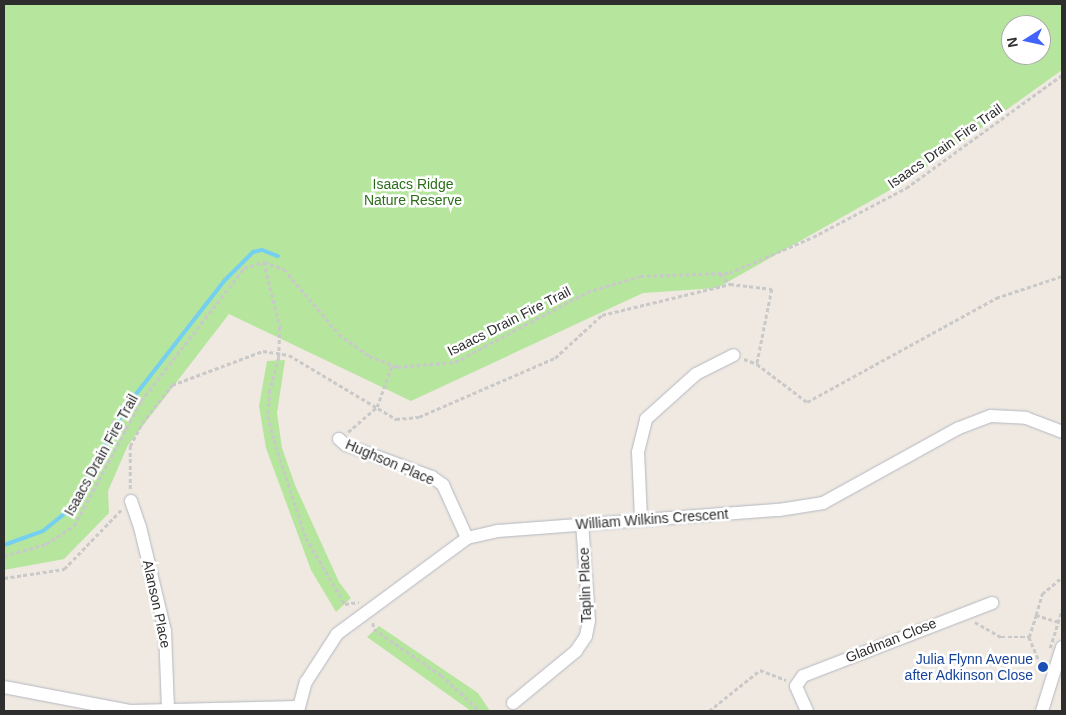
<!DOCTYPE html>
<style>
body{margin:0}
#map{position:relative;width:1066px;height:715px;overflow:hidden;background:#efe9e1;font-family:Arial,sans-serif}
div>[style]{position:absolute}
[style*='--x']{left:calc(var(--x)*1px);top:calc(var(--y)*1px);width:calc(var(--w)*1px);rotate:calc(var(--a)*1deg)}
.green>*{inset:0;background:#b6e59e}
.stream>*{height:4px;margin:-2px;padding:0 2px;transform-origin:2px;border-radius:2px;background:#75cff0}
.path>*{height:2.5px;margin-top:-1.25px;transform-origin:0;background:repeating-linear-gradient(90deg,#c9c9c9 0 4px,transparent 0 6.5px)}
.roads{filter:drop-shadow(0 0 1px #b4b7c1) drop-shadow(0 0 1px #b4b7c1)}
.minor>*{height:12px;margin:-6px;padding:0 6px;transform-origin:6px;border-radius:6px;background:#fff}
.path-bridge>*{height:2.5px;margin-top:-1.25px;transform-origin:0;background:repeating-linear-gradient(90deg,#c9c9c9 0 4px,transparent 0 6.5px)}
.dots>*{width:14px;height:14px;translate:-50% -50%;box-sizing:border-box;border:2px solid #fff;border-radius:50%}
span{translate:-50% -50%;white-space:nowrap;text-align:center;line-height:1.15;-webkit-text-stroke:5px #fff;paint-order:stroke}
.street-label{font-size:14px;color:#2e2e2e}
.park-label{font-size:14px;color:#2c6e1b}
.transit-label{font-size:14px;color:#164399}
.right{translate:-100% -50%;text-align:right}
.frame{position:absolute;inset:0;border:5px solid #2e2e2e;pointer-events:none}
.north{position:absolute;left:1001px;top:15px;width:50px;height:50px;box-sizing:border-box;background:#fff;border:1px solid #ababab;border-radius:50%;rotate:260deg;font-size:14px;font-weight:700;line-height:20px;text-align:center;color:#2e2e2e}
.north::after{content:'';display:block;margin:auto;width:18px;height:22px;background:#4264fb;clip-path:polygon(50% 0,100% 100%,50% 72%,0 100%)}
</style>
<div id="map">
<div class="green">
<i style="clip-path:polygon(evenodd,4px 4px,1062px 4px,1062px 70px,913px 177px,717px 288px,643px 293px,411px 401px,229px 314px,128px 445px,108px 491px,109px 513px,64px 559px,4px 570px,4px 4px,1011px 25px,1041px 25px,1041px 55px,1011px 55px,1011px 25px)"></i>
<i style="clip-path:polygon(285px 360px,277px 413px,282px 448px,295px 485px,339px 582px,351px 598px,336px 612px,311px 570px,266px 448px,259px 406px,267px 361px)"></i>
<i style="clip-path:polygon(379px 626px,478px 693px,490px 711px,471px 711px,367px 637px)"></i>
</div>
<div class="stream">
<i style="--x:4;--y:545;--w:41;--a:-19.7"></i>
<i style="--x:43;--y:531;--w:38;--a:-39"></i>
<i style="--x:73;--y:507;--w:113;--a:-62.1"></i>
<i style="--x:126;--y:407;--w:161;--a:-52.1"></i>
<i style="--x:225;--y:280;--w:40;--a:-45"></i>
<i style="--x:253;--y:252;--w:9;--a:-13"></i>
<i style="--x:262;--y:250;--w:17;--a:21"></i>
</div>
<div class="path">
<i style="--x:264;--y:262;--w:67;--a:76.2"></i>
<i style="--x:280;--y:327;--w:30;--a:92"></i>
<i style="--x:279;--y:357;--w:34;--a:105"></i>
<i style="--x:270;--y:390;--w:26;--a:94"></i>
<i style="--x:268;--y:416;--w:25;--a:76"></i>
<i style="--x:274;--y:440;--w:103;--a:71.9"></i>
<i style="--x:306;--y:538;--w:77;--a:59.4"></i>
<i style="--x:345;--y:604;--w:14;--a:-8"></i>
<i style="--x:720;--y:274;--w:14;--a:45"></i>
<i style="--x:744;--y:359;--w:14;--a:21"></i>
<i style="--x:112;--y:421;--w:17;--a:33"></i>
<i style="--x:348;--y:432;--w:38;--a:-41"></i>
<i style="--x:377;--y:407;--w:45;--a:-70.3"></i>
<i style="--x:130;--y:489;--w:43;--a:-90"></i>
<i style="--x:130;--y:446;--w:26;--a:-62"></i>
<i style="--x:142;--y:423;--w:48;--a:-51.7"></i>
<i style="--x:172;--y:385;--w:97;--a:-20.5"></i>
<i style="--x:263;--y:351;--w:26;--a:9"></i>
<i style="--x:289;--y:355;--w:125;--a:30.9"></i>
<i style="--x:396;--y:419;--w:23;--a:-5"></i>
<i style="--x:419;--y:417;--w:148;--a:-23.5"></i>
<i style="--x:555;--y:358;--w:64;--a:-42.5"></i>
<i style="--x:602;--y:315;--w:132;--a:-13.6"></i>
<i style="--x:730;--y:284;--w:42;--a:6.8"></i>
<i style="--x:772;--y:289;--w:76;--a:101.3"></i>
<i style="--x:757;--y:364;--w:63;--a:37.2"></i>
<i style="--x:807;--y:402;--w:216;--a:-28.8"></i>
<i style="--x:996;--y:298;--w:70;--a:-18.4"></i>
<i style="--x:4;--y:556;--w:44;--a:-15.9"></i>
<i style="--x:46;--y:544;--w:33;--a:-33"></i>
<i style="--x:74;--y:526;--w:142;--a:-61.8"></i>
<i style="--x:141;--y:401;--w:168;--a:-52.2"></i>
<i style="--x:244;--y:268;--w:21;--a:-17"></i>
<i style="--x:264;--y:262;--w:21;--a:19"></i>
<i style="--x:284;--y:269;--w:85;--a:49.8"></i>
<i style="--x:339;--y:334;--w:37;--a:36"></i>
<i style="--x:369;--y:356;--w:30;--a:21"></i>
<i style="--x:397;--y:367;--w:58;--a:-4.9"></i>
<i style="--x:455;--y:362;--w:149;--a:-27.9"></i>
<i style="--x:587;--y:292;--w:55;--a:-16.8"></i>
<i style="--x:640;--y:276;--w:89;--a:-1.9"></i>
<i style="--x:729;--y:273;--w:91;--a:-23.2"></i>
<i style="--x:813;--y:237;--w:105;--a:-27.8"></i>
<i style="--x:906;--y:188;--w:193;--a:-35.9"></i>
<i style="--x:4;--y:578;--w:61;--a:-8.5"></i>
<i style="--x:64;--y:569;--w:82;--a:-46"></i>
<i style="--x:1036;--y:615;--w:22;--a:-74"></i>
<i style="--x:1042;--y:594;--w:26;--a:-40"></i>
<i style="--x:975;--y:622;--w:30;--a:30"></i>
<i style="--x:1001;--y:637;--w:28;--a:0"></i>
<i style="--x:1029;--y:637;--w:23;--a:-72"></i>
<i style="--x:1036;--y:615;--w:27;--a:17"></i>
<i style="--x:373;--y:623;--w:6;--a:81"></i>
<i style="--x:374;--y:629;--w:81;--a:34.5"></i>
<i style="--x:441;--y:675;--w:53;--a:42.7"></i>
<i style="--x:1029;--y:637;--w:36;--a:67"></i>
<i style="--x:709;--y:711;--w:65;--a:-38.8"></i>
<i style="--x:760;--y:670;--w:28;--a:21"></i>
</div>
<div class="roads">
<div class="minor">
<i style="--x:339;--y:439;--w:9;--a:41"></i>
<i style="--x:346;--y:445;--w:92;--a:20.4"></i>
<i style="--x:432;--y:477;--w:14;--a:36"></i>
<i style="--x:443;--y:485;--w:58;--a:65.6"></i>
<i style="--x:131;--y:501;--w:28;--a:71"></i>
<i style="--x:140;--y:527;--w:107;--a:76.5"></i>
<i style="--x:165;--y:631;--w:79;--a:87.8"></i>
<i style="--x:641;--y:518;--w:66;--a:-92.6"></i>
<i style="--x:638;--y:452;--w:34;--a:-76"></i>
<i style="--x:646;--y:419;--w:67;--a:-42"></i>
<i style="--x:696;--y:374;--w:42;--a:-26.6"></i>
<i style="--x:4;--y:687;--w:128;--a:10.8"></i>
<i style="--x:130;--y:711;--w:168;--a:-1.4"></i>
<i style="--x:513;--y:703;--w:82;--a:-39.5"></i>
<i style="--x:576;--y:651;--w:18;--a:-56"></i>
<i style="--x:586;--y:636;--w:16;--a:-79"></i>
<i style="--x:589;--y:620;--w:97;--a:-94.1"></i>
<i style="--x:298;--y:711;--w:30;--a:-75"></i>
<i style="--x:306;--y:682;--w:57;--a:-57.1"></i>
<i style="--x:337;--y:634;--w:162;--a:-36.4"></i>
<i style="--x:467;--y:538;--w:32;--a:-13"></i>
<i style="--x:498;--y:531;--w:282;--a:-4.3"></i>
<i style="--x:779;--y:510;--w:45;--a:-9"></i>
<i style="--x:823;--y:503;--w:155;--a:-28.9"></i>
<i style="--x:959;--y:428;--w:34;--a:-21"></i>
<i style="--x:991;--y:416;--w:35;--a:3"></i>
<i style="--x:1026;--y:418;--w:39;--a:21"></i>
<i style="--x:807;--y:711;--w:27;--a:-114"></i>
<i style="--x:796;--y:686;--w:12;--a:-55"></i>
<i style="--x:803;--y:676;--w:203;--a:-21.1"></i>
<i style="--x:1042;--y:711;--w:67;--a:-72.6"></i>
</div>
</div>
<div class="path-bridge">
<i style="--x:1050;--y:648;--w:41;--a:-72.9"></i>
</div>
<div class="dots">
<i style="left:1043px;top:667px;background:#1a4fb4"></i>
</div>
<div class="street-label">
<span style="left:945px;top:146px;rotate:-35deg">Isaacs Drain Fire Trail</span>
<span style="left:509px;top:321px;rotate:-27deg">Isaacs Drain Fire Trail</span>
<span style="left:101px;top:455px;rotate:-61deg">Isaacs Drain Fire Trail</span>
<span style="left:390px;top:462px;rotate:23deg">Hughson Place</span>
<span style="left:652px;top:519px;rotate:-4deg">William Wilkins Crescent</span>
<span style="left:585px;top:585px;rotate:-92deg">Taplin Place</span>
<span style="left:157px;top:604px;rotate:78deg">Alanson Place</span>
<span style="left:891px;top:640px;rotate:-22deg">Gladman Close</span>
</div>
<div class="park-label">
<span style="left:413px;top:192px">Isaacs Ridge<br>Nature Reserve</span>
</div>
<div class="transit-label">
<span class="right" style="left:1033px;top:667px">Julia Flynn Avenue<br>after Adkinson Close</span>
</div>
<div class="frame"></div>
<div class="north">N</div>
</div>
